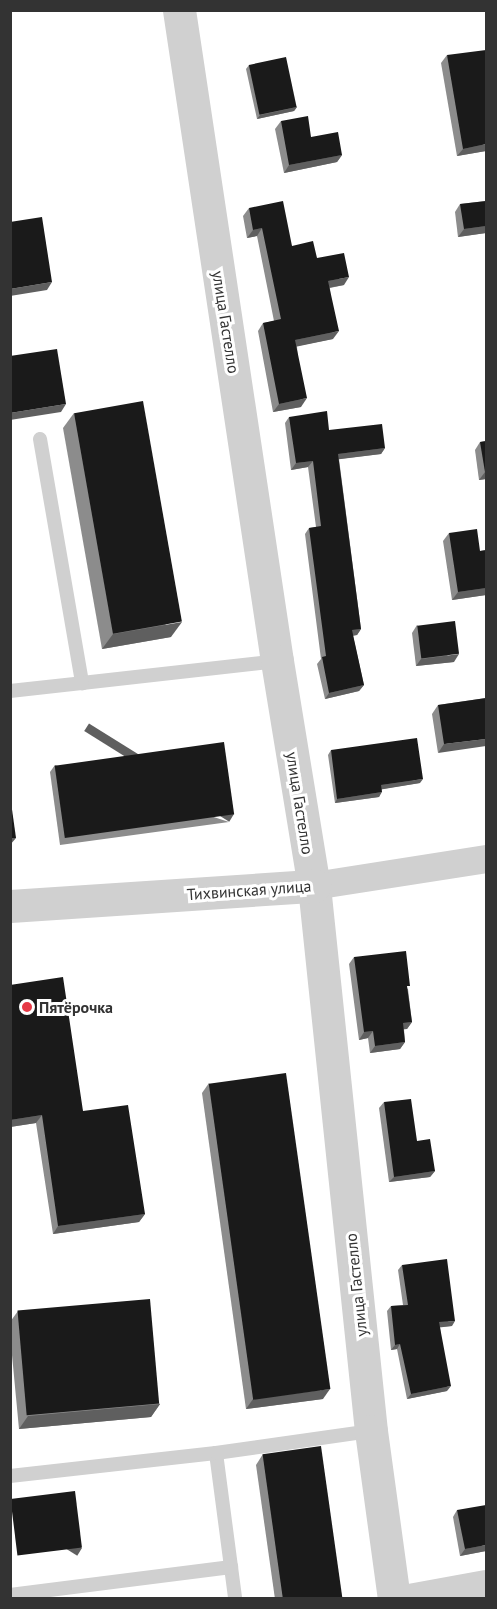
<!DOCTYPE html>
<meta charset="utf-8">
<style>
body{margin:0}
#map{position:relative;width:497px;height:1609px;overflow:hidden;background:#fff;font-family:"PT Sans",sans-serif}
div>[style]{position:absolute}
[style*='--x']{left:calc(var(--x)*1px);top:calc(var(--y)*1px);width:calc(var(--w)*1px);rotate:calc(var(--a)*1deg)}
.service>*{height:14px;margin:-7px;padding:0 7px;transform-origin:7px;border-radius:7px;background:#d0d0d0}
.minor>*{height:28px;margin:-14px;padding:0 14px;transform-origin:14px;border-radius:14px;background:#d0d0d0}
.tertiary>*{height:33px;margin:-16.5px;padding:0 16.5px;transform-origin:16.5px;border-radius:16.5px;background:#d0d0d0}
.wall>*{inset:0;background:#8c8c8c}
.shaded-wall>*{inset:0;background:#5f5f5f;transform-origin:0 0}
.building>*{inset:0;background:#1a1a1a;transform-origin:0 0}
.dots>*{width:16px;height:16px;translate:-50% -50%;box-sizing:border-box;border:3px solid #fff;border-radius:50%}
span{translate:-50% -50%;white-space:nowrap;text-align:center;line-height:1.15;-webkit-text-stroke:6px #fff;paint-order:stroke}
.street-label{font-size:16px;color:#333}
.poi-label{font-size:16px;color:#333;font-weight:700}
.left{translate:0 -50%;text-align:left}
.frame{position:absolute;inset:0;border:12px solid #333;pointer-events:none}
</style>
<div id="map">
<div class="service">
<i style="--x:40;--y:439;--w:248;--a:80.2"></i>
<i style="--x:82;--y:683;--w:196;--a:-6.4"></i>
<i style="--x:10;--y:691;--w:72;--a:-6.3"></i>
<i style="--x:216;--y:1453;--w:146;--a:82.5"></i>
<i style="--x:10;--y:1476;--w:207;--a:-6.4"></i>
<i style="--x:216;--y:1453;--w:157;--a:-8.1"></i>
<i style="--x:10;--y:1595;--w:223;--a:-7.2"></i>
</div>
<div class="minor">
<i style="--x:314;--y:886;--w:174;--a:-8.9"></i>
<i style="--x:409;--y:1598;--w:78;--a:-10.3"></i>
</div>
<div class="tertiary">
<i style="--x:179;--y:10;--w:658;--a:81.44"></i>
<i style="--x:277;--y:661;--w:228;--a:80.7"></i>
<i style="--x:314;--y:886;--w:548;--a:84.03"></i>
<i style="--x:371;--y:1431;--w:169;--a:82.2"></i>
<i style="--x:10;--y:906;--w:305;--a:-3.8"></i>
</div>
<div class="wall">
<i style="clip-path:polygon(447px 55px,486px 151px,457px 156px,441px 63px)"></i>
<i style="clip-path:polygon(249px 65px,297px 107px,294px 111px,257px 119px,246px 69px)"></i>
<i style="clip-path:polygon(281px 121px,311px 137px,342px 155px,337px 162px,284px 173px,275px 129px)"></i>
<i style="clip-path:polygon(486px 201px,486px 233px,458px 237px,455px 212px,460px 204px)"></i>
<i style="clip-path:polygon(249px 208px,292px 246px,317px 258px,344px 285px,330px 288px,333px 339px,297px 346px,301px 407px,273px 412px,258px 331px,263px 323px,274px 321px,257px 236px,247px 238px,243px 216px)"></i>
<i style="clip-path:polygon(74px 413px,171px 637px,102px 649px,63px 428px)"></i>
<i style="clip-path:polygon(289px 417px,385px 448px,381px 454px,339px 459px,361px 629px,357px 635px,353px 636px,364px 685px,359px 691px,325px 699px,317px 664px,321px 659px,305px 534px,309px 528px,316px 527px,308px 467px,291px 470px,285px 423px)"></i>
<i style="clip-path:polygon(486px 441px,486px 479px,479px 480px,475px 450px,480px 442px)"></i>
<i style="clip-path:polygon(449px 533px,480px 551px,486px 550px,486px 595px,452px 600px,443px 541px)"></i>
<i style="clip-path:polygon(417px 625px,454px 662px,416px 666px,412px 633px)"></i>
<i style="clip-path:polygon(486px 698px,438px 753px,432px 714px,438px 705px)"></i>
<i style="clip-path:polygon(331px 750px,420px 783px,382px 789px,379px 797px,335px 803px,328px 755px)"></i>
<i style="clip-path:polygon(55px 765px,229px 822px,60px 845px,50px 772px)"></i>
<i style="clip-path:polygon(354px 957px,408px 989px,412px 1022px,407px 1029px,404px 1029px,405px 1042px,400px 1049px,370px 1053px,368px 1038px,359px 1040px,349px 964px)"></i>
<i style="clip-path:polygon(10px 985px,83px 1111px,145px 1214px,139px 1222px,53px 1234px,36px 1123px,10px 1127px)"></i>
<i style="clip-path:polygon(209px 1083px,323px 1399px,246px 1409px,202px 1093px)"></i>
<i style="clip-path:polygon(384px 1102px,417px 1141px,435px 1171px,430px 1177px,389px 1182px,379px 1108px)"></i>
<i style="clip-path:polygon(402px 1265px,452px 1326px,440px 1327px,447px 1391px,407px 1399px,397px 1349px,391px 1350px,387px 1311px,391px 1306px,403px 1305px,398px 1270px)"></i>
<i style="clip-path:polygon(18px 1311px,160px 1404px,151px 1417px,19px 1429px,10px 1334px,10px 1322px)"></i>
<i style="clip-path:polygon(263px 1454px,342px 1599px,275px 1599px,256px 1465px)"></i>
<i style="clip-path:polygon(457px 1510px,486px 1551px,460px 1556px,453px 1517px)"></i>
</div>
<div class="shaded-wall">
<i style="clip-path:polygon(297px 107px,294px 111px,257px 119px,260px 115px)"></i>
<i style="clip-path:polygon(486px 144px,486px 151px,457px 156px,463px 149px)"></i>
<i style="clip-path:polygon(342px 155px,337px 162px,284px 173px,289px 165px)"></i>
<i style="clip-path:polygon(486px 226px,486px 233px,458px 237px,464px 229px)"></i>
<i style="clip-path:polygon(262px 228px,257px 236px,247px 238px,253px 230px)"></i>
<i style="clip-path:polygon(349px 277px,344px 285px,322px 289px,328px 281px)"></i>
<i style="clip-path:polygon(52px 282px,47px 290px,10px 296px,10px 289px)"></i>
<i style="clip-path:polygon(339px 331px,333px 339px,290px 348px,295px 340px)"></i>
<i style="clip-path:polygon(307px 398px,301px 407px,273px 412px,279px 404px)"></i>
<i style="clip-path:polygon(66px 404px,61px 412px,10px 420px,10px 413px)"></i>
<i style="clip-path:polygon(385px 448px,381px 454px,333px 460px,338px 454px)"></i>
<i style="clip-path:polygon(313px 461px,308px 467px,291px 470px,296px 463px)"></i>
<i style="clip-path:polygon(485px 472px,486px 472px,486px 479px,479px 480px)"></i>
<i style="clip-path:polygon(486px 588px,486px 595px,452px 600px,458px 592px)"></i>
<i style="clip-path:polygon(182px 622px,171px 637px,102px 649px,113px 634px)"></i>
<i style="clip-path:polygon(361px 629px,357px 635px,347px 636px,352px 630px)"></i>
<i style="clip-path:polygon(459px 654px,454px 662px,416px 666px,421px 659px)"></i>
<i style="clip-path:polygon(364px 685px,359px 691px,325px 699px,329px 693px)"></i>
<i style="clip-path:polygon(486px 739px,486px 746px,438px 753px,444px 744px)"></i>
<i style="clip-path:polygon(423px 779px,420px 783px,378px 790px,381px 785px)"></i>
<i style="clip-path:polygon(382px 792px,379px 797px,335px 803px,337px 799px)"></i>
<i style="left:234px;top:814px;width:9px;height:171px;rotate:122deg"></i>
<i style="clip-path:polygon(10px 838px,16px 838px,10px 845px)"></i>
<i style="clip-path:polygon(412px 1022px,407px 1029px,398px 1030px,403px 1023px)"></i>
<i style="clip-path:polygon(373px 1031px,368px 1038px,359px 1040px,364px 1032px)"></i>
<i style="clip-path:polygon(405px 1042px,400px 1049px,370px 1053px,375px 1046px)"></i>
<i style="clip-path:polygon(42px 1115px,36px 1123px,10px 1127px,10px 1120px)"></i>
<i style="clip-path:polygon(435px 1171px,430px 1177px,389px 1182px,394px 1177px)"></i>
<i style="clip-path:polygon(145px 1214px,139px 1222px,53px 1234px,58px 1226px)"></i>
<i style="clip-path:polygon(455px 1321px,452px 1326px,435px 1328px,439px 1322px)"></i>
<i style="clip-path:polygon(400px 1344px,397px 1349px,391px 1350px,395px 1345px)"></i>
<i style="clip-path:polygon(451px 1386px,447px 1391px,407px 1399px,411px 1394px)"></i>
<i style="clip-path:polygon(330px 1389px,323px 1399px,246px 1409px,253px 1399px)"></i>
<i style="clip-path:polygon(160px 1404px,151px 1417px,19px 1429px,28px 1416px)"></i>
<i style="clip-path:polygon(486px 1545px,486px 1551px,460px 1556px,465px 1549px)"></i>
<i style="left:82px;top:1548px;width:9px;height:73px;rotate:122deg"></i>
</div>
<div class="building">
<i style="clip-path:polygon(486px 50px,486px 144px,463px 149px,447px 55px)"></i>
<i style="left:286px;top:57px;width:51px;height:38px;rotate:78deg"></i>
<i style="clip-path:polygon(308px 116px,311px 137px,338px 132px,342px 155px,289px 165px,281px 121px)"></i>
<i style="clip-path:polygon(283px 201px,292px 246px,313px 241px,317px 258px,344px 253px,349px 277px,328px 281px,339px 331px,295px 340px,307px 398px,279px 404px,263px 323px,281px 319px,262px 228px,253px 230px,249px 208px)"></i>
<i style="clip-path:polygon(486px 201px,486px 226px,464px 229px,460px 204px)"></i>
<i style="clip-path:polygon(42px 217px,52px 282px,10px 289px,10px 222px)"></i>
<i style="clip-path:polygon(57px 349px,66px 404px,10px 413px,10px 356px)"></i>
<i style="left:143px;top:401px;width:224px;height:70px;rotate:80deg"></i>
<i style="clip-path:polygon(327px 411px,329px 430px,382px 424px,385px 448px,338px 454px,361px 629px,352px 630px,364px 685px,329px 693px,322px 657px,326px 656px,309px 528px,321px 526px,313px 461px,296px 463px,289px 417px)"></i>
<i style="clip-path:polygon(486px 441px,486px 472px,485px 472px,480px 442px)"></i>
<i style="clip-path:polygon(477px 529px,480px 551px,486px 550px,486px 588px,458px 592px,449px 533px)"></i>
<i style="left:455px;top:621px;width:33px;height:38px;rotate:83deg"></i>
<i style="clip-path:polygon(486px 698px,486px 739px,444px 744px,438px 705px)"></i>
<i style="clip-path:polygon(417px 738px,423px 779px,381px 785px,382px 792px,337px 799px,331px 750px)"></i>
<i style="left:224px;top:742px;width:73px;height:171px;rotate:82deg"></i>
<i style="clip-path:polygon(10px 795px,16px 838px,10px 838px)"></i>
<i style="clip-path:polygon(406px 951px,410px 986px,407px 986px,412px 1022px,403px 1023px,405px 1042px,375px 1046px,373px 1031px,364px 1032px,354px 957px)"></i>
<i style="clip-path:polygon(63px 977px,83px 1111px,128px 1105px,145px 1214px,58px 1226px,42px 1115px,10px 1120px,10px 985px)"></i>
<i style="left:286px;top:1073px;width:319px;height:78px;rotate:82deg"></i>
<i style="clip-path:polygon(411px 1099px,417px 1141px,430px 1139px,435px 1171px,394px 1177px,384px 1102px)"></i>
<i style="clip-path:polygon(447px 1259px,455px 1321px,439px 1322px,451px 1386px,411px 1394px,400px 1344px,395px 1345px,391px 1306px,408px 1305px,402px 1265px)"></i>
<i style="left:150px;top:1299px;width:105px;height:133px;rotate:85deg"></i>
<i style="left:321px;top:1446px;width:154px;height:59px;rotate:82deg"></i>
<i style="left:75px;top:1491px;width:57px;height:65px;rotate:83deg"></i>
<i style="clip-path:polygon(486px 1505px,486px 1545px,465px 1549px,457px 1510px)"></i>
</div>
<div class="dots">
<i style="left:27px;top:1007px;background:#e63946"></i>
</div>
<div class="street-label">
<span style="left:226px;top:322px;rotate:81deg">улица Гастелло</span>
<span style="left:300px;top:803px;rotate:81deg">улица Гастелло</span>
<span style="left:249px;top:890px;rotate:-4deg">Тихвинская улица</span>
<span style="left:356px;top:1285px;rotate:-96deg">улица Гастелло</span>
</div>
<div class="poi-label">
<span class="left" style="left:39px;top:1007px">Пятёрочка</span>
</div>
<div class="frame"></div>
</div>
